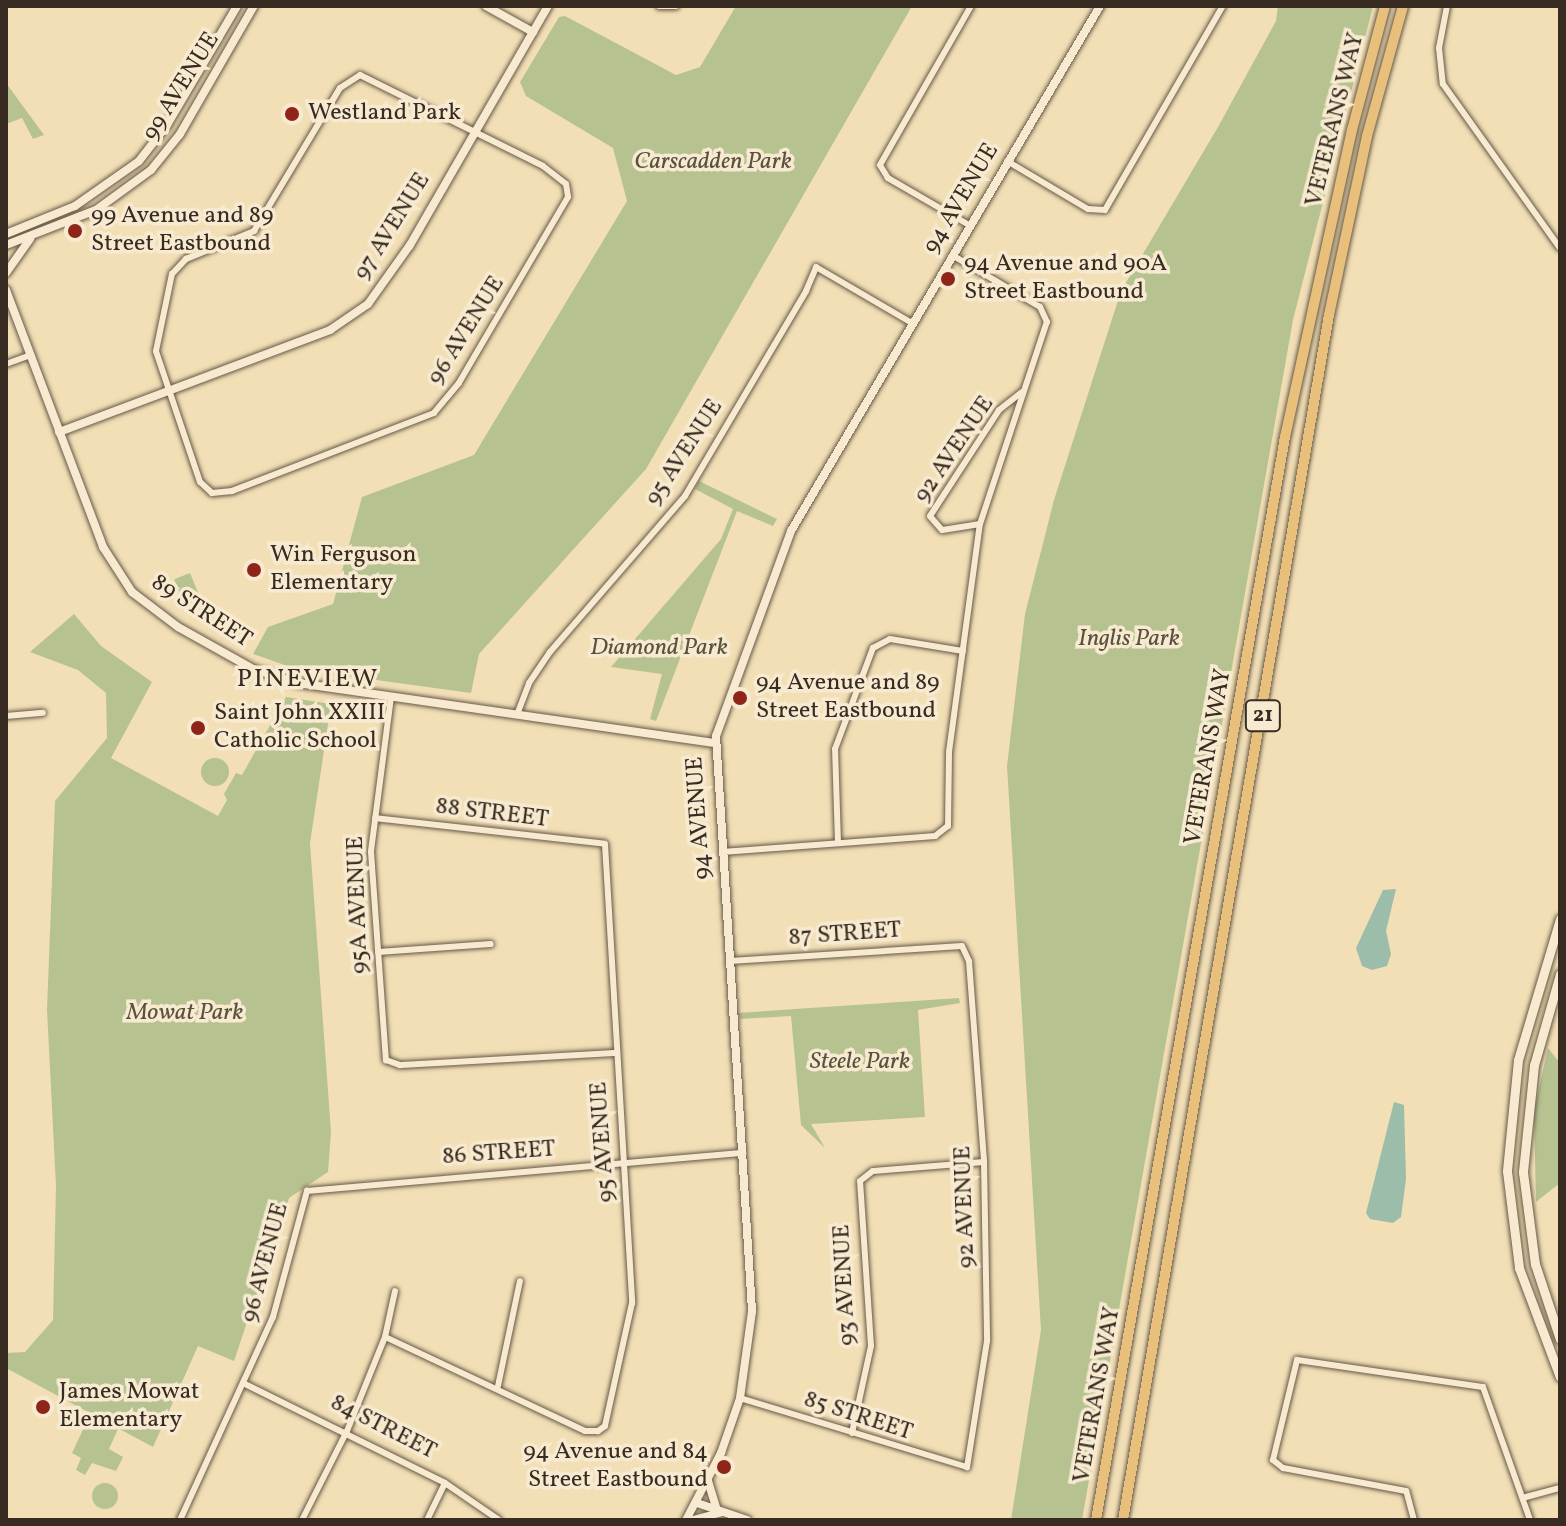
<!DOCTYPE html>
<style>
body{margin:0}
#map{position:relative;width:1566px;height:1526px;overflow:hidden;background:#f2dfb6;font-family:Vollkorn,serif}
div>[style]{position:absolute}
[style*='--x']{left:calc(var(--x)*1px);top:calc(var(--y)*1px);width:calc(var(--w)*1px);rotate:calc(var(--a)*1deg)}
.green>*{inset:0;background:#b6c391;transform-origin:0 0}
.round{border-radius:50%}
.water>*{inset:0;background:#9cbda9}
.roads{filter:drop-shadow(0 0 2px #665947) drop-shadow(0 0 2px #665947)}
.minor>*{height:6px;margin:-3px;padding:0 3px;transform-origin:3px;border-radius:3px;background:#f7ead0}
.tertiary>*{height:8px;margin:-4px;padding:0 4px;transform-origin:4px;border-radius:4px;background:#f7ead0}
.secondary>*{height:9px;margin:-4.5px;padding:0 4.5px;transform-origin:4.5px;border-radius:4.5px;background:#f7ead0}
.primary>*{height:10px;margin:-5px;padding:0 5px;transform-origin:5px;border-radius:5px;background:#e9c07b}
.dots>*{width:22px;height:22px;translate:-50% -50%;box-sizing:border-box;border:4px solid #f7ead0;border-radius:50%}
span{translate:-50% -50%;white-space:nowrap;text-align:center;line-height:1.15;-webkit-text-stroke:7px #f7ead0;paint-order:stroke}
.shield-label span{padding:2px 6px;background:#f7ead0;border:2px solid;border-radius:6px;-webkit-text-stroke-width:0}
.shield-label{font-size:22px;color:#382c22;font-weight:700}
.street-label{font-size:24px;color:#382c22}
.poi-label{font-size:24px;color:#382c22}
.left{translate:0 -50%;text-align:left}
.right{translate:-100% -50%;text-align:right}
.park-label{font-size:24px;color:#58523e;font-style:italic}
.neighbourhood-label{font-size:26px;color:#382c22;letter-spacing:2px}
.frame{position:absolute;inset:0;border:8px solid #382c22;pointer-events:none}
</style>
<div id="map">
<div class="green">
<i style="clip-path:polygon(736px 6px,912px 6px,646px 469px,479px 654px,471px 693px,296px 669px,253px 654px,268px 627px,333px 604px,362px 497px,474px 455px,627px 201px,613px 148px,526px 96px,520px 82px,559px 17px,565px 16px,676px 75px,700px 67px)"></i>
<i style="clip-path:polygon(1278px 6px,1373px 6px,1293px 320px,1082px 1520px,1011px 1520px,1041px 1330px,1007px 766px,1025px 614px,1054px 500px,1121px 291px,1218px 127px,1276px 21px)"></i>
<i style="clip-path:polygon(6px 83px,44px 135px,33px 139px,22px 118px,6px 124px)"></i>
<i style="clip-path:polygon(699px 481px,777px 519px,773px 526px,737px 511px,656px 721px,650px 719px,662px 674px,611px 667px,721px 539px,733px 509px,695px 489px)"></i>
<i style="left:190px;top:573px;width:29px;height:17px;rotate:68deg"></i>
<i style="clip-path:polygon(74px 614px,101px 646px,152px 682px,111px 758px,218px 816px,227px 800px,224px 794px,236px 773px,242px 775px,286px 697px,331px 704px,310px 843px,331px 1132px,328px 1172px,289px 1198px,234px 1361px,198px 1346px,153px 1447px,6px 1368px,6px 1353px,25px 1352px,53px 1320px,56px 1186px,47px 1010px,55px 801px,107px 738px,106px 693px,78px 670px,30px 652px)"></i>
<i class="round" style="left:201px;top:758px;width:28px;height:28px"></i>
<i style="clip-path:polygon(959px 998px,960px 1003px,918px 1010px,925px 1117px,811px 1124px,825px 1148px,801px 1125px,791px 1016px,741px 1019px,738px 1013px)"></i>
<i style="clip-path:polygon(1548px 1048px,1560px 1063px,1560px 1183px,1536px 1202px,1534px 1111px)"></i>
<i style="clip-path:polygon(88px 1419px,118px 1429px,109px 1449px,123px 1457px,116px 1471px,92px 1463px,85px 1475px,76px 1470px,81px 1458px,72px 1453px)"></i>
<i class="round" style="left:92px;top:1483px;width:26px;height:26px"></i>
</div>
<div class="water">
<i style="clip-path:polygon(1396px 889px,1386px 931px,1391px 954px,1387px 966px,1372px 970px,1362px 966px,1356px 948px,1383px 890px)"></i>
<i style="clip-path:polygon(1394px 1102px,1404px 1105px,1406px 1179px,1401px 1217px,1393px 1223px,1370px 1219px,1366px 1213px)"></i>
</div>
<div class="roads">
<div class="minor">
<i style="--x:659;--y:6;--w:17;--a:0"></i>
<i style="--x:1447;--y:6;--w:43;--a:100.8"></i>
<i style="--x:1439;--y:48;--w:36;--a:84"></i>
<i style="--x:1443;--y:84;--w:201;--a:54.5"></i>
<i style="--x:360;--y:75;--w:204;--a:26.4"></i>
<i style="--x:543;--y:166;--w:29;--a:38"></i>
<i style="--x:566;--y:184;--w:13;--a:81"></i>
<i style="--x:568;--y:197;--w:216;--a:120.4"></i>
<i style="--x:459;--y:383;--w:39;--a:130"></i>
<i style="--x:434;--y:413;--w:217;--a:158.9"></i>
<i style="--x:232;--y:491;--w:20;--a:174"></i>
<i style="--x:212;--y:493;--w:16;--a:-137"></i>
<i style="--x:200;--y:482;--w:138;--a:-108.6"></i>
<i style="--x:156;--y:351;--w:79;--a:-78.3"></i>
<i style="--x:172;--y:274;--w:21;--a:-47"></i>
<i style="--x:186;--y:259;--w:74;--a:-22.4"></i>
<i style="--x:254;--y:231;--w:167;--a:-59"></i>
<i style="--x:340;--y:88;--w:24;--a:-33"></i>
<i style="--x:1007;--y:161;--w:94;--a:30.7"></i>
<i style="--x:1088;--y:209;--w:17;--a:3"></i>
<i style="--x:1105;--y:210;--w:236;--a:-60"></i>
<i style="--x:969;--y:225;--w:94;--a:-149.9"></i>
<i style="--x:888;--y:178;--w:15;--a:-122"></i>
<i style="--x:880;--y:165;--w:183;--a:-60.2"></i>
<i style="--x:6;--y:364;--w:27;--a:-20"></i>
<i style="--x:980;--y:524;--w:38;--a:171"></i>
<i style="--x:942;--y:530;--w:18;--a:-131"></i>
<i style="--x:930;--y:516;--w:126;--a:-56.9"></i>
<i style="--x:999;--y:410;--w:29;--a:-38"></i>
<i style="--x:391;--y:697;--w:156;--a:97.4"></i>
<i style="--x:371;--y:852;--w:209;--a:85.9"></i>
<i style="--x:386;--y:1060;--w:15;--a:20"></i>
<i style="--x:400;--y:1065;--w:216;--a:-3.2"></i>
<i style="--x:518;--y:712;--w:31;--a:-69"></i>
<i style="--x:529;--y:683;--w:37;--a:-56"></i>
<i style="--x:550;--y:652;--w:206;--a:-49.1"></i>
<i style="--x:685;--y:496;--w:238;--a:-59.4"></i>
<i style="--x:806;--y:291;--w:26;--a:-67"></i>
<i style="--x:816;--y:267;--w:111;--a:30.3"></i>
<i style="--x:6;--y:716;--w:37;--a:-5"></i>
<i style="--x:375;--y:818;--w:231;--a:6.4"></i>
<i style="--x:605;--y:844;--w:460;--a:86.6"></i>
<i style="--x:632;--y:1303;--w:126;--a:102.4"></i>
<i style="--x:605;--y:1426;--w:9;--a:144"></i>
<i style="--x:598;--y:1431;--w:13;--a:180"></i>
<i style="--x:585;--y:1431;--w:221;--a:-154.8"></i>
<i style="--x:838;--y:843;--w:94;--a:-91.8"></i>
<i style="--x:835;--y:749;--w:108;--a:-69.4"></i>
<i style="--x:873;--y:648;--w:19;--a:-28"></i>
<i style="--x:890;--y:639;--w:74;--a:9.3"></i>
<i style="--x:722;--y:852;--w:214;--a:-4.3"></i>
<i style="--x:935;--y:836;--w:16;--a:-38"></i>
<i style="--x:948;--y:826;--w:74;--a:-89.2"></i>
<i style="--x:949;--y:752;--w:230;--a:-82.3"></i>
<i style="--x:980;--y:524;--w:213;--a:-71.7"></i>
<i style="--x:1047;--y:322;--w:17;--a:-115"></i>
<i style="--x:1040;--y:307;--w:102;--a:-149.4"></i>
<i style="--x:378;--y:952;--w:113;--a:-4"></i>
<i style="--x:730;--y:961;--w:232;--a:-3.7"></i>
<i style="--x:962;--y:946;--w:17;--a:65"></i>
<i style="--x:969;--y:961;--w:202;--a:85.7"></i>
<i style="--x:984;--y:1162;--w:179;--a:89"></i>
<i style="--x:987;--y:1341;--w:128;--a:99"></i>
<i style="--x:967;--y:1467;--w:237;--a:-163.1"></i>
<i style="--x:243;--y:1383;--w:225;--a:26.3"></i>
<i style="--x:445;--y:1483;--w:65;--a:34.4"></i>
<i style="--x:498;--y:1386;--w:107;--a:-78.2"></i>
<i style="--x:852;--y:1433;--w:89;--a:-77.7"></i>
<i style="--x:871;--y:1346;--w:165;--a:-93.8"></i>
<i style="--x:860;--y:1181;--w:16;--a:-38"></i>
<i style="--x:873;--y:1171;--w:111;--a:-4.6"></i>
<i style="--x:1526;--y:1497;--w:35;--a:-15"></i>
<i style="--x:180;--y:1520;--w:223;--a:-65.4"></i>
<i style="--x:273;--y:1317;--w:131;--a:-74.9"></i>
<i style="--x:307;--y:1191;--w:438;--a:-5"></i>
<i style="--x:302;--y:1520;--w:100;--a:-63.2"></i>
<i style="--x:347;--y:1431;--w:101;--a:-68"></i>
<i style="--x:385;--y:1337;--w:47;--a:-77.7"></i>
<i style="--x:427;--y:1520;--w:41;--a:-64.1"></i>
<i style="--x:1414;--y:1520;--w:30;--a:-105"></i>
<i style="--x:1406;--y:1491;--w:125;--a:-169.4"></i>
<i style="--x:1283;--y:1468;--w:13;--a:-141"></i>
<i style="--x:1273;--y:1460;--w:103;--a:-76.5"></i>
<i style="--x:1297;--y:1360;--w:188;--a:8.3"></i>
<i style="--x:1483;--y:1387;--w:141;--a:70.5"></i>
</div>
<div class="tertiary">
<i style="--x:486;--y:6;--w:54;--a:29"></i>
<i style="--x:6;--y:234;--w:74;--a:-22.1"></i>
<i style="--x:75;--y:206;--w:78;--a:-35.1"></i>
<i style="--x:139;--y:161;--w:46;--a:-52.1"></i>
<i style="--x:167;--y:125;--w:138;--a:-59.5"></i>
<i style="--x:6;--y:245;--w:97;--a:-21.3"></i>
<i style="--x:96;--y:210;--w:68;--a:-36"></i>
<i style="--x:151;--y:170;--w:46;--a:-51.1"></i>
<i style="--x:180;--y:134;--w:148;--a:-60"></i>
<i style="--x:6;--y:273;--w:42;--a:-54.8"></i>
<i style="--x:6;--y:290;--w:275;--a:69.3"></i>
<i style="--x:103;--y:547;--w:54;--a:57.2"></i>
<i style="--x:132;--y:592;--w:58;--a:37.3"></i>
<i style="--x:178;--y:627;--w:86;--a:29.2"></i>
<i style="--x:253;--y:669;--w:47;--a:17.3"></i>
<i style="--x:298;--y:683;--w:420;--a:8.2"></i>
<i style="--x:59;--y:432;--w:290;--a:-20.6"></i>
<i style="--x:330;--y:330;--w:46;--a:-34.4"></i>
<i style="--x:368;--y:304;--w:72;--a:-54.6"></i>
<i style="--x:410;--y:245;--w:276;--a:-60"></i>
<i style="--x:708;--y:1481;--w:30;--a:73"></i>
<i style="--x:697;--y:1503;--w:53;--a:18.8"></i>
<i style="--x:686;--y:1520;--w:76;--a:-62.4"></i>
<i style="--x:721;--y:1453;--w:58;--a:-70.9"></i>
<i style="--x:740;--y:1398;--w:88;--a:-82.1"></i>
<i style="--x:752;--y:1311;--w:576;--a:-93.58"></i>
<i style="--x:716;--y:736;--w:218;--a:-69.9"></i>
<i style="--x:791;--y:531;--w:609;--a:-59.52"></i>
<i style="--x:693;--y:1520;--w:28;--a:-15"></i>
</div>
<div class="secondary">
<i style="--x:1560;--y:919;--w:147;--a:106.6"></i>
<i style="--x:1518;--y:1060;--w:112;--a:95.7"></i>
<i style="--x:1507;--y:1171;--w:98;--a:82.9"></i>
<i style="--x:1519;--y:1268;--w:116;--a:69.4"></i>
<i style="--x:1560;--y:974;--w:95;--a:105.9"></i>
<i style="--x:1534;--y:1065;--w:108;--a:95.9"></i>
<i style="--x:1523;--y:1172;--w:93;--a:82.6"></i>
<i style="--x:1535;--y:1264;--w:79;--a:71.6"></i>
</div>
<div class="primary">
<i style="--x:1096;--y:1520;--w:1099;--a:-80.1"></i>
<i style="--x:1285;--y:437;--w:314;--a:-77.7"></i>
<i style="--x:1352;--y:130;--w:128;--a:-75.1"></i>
<i style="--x:1123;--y:1520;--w:1222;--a:-80.3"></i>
<i style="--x:1329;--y:315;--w:183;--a:-78"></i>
<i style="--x:1367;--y:136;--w:135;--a:-74.5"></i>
</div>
</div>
<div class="dots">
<i style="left:292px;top:114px;background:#8f2418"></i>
<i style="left:75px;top:231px;background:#8f2418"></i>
<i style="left:948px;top:279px;background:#8f2418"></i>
<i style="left:254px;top:570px;background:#8f2418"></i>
<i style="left:740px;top:698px;background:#8f2418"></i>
<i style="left:198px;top:728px;background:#8f2418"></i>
<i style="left:43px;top:1407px;background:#8f2418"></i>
<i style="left:724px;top:1467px;background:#8f2418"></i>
</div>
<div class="shield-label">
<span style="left:1263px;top:716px">21</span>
</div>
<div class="street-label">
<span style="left:182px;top:87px;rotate:-58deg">99 AVENUE</span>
<span style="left:1336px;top:120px;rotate:-76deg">VETERANS WAY</span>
<span style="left:962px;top:199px;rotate:-59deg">94 AVENUE</span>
<span style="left:393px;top:227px;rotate:-58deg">97 AVENUE</span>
<span style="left:467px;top:331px;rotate:-58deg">96 AVENUE</span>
<span style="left:955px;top:450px;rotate:-56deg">92 AVENUE</span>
<span style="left:685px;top:453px;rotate:-57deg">95 AVENUE</span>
<span style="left:201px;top:612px;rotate:33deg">89 STREET</span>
<span style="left:1209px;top:757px;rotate:-80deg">VETERANS WAY</span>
<span style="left:492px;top:814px;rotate:7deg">88 STREET</span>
<span style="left:700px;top:818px;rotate:-94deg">94 AVENUE</span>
<span style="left:359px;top:905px;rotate:-92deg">95A AVENUE</span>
<span style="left:845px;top:935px;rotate:-4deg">87 STREET</span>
<span style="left:604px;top:1142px;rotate:-94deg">95 AVENUE</span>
<span style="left:499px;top:1154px;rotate:-4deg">86 STREET</span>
<span style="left:966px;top:1207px;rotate:-92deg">92 AVENUE</span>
<span style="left:266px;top:1263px;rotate:-75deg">96 AVENUE</span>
<span style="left:846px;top:1285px;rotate:-93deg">93 AVENUE</span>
<span style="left:1098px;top:1395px;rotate:-80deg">VETERANS WAY</span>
<span style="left:858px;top:1417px;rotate:18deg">85 STREET</span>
<span style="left:383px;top:1428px;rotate:27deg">84 STREET</span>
</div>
<div class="poi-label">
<span class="left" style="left:308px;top:114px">Westland Park</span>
<span class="left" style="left:91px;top:231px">99 Avenue and 89<br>Street Eastbound</span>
<span class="left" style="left:964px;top:279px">94 Avenue and 90A<br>Street Eastbound</span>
<span class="left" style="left:270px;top:570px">Win Ferguson<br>Elementary</span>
<span class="left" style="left:756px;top:698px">94 Avenue and 89<br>Street Eastbound</span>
<span class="left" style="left:214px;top:728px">Saint John XXIII<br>Catholic School</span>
<span class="left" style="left:59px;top:1407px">James Mowat<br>Elementary</span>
<span class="right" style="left:708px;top:1467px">94 Avenue and 84<br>Street Eastbound</span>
</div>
<div class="park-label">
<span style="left:713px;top:163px">Carscadden Park</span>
<span style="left:1129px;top:640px">Inglis Park</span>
<span style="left:659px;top:649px">Diamond Park</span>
<span style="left:185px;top:1014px">Mowat Park</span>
<span style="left:860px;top:1063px">Steele Park</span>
</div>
<div class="neighbourhood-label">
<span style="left:308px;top:680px">PINEVIEW</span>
</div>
<div class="frame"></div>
</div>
